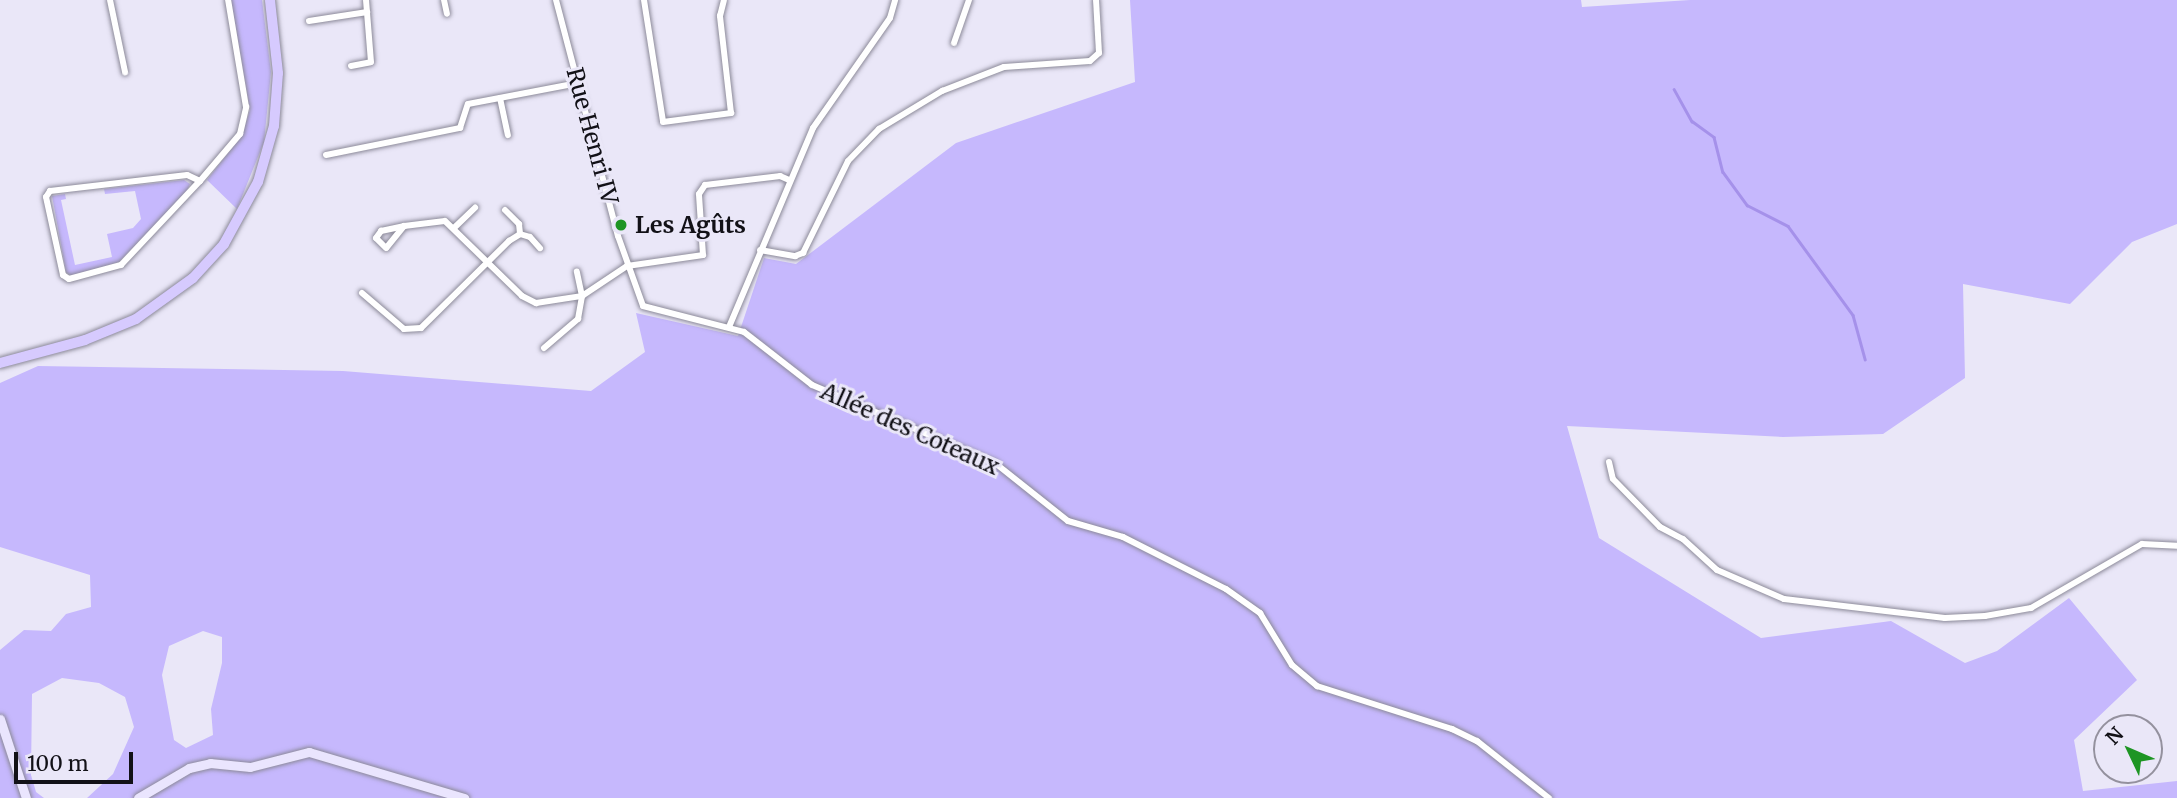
<!DOCTYPE html>
<meta charset="utf-8">
<style>
body{margin:0}
#map{position:relative;width:2177px;height:798px;overflow:hidden;background:#eae7f8;font-family:Merriweather,serif}
div>[style]{position:absolute}
[style*='--x']{left:calc(var(--x)*1px);top:calc(var(--y)*1px);width:calc(var(--w)*1px);rotate:calc(var(--a)*1deg)}
.green>*{inset:0;background:#c6b8fd}
.stream>*{height:2.5px;margin:-1.25px;padding:0 1.25px;transform-origin:1.25px;border-radius:1.25px;background:#a591ea}
.roads{filter:drop-shadow(0 0 2px #8c8a99) drop-shadow(0 0 2px #8c8a99)}
.street>*{height:6px;margin:-3px;padding:0 3px;transform-origin:3px;border-radius:3px;background:#fff}
.secondary>*{height:9px;margin:-4.5px;padding:0 4.5px;transform-origin:4.5px;border-radius:4.5px;background:#eae5fe}
.primary>*{height:10px;margin:-5px;padding:0 5px;transform-origin:5px;border-radius:5px;background:#d6cafe}
.dots>*{width:19px;height:19px;translate:-50% -50%;box-sizing:border-box;border:4px solid #eae7f8;border-radius:50%}
span{translate:-50% -50%;white-space:nowrap;text-align:center;line-height:1.15;-webkit-text-stroke:6px #eae7f8;paint-order:stroke}
.street-label{font-size:23px;color:#121117}
.poi-label{font-size:23px;color:#121117;font-weight:700}
.left{translate:0 -50%;text-align:left}
.north{position:absolute;left:2093px;top:714px;width:70px;height:70px;box-sizing:border-box;background:#eae7f8;border:2px solid #94919e;border-radius:50%;rotate:314deg;font-size:19px;font-weight:700;line-height:28px;text-align:center;color:#121117}
.north::after{content:'';display:block;margin:auto;width:24px;height:32px;background:#1e9524;clip-path:polygon(50% 0,100% 100%,50% 72%,0 100%)}
.scale{position:absolute;left:14px;top:752px;width:119px;height:32px;box-sizing:border-box;border:4px solid #121117;border-top:0;padding-left:9px;font-size:21px;line-height:24px;white-space:nowrap;color:#121117;-webkit-text-stroke:5px #eae7f8;paint-order:stroke}
</style>
<div id="map">
<div class="green">
<i style="clip-path:polygon(231px 0,262px 0,271px 72px,264px 142px,237px 209px,207px 180px,242px 135px,250px 110px)"></i>
<i style="clip-path:polygon(evenodd,1130px 0,1581px 0,1582px 7px,1690px 0,2177px 0,2177px 224px,2132px 242px,2070px 304px,1963px 284px,1965px 378px,1883px 434px,1783px 437px,1567px 426px,1599px 538px,1761px 638px,1891px 621px,1965px 663px,1997px 651px,2069px 598px,2137px 680px,2074px 740px,2083px 791px,2177px 781px,2177px 798px,87px 798px,113px 774px,134px 727px,125px 697px,99px 683px,62px 678px,32px 694px,31px 775px,36px 792px,44px 798px,0 798px,0 650px,24px 630px,51px 631px,66px 614px,91px 607px,90px 575px,0 547px,0 383px,38px 366px,343px 371px,591px 391px,645px 352px,636px 313px,738px 336px,764px 258px,796px 264px,956px 143px,1135px 82px,1130px 0,203px 631px,222px 637px,222px 663px,211px 709px,213px 735px,186px 748px,174px 740px,162px 675px,169px 646px,203px 631px)"></i>
<i style="clip-path:polygon(184px 180px,190px 184px,187px 191px,119px 262px,72px 276px,66px 272px,52px 196px,65px 194px,66px 199px,61px 200px,75px 265px,112px 257px,107px 234px,133px 228px,141px 219px,135px 191px,105px 194px,104px 189px)"></i>
</div>
<div class="stream">
<i style="--x:1674;--y:89;--w:37;--a:61"></i>
<i style="--x:1692;--y:121;--w:27;--a:36"></i>
<i style="--x:1714;--y:137;--w:36;--a:76"></i>
<i style="--x:1723;--y:172;--w:41;--a:54"></i>
<i style="--x:1747;--y:205;--w:46;--a:27.1"></i>
<i style="--x:1788;--y:226;--w:110;--a:53.9"></i>
<i style="--x:1853;--y:315;--w:46;--a:74.7"></i>
</div>
<div class="roads">
<div class="street">
<i style="--x:110;--y:0;--w:74;--a:78.2"></i>
<i style="--x:444;--y:0;--w:14;--a:78"></i>
<i style="--x:556;--y:0;--w:244;--a:75.3"></i>
<i style="--x:618;--y:236;--w:74;--a:70.3"></i>
<i style="--x:643;--y:306;--w:104;--a:14.4"></i>
<i style="--x:744;--y:332;--w:86;--a:37.9"></i>
<i style="--x:812;--y:385;--w:199;--a:23.1"></i>
<i style="--x:995;--y:463;--w:93;--a:38.5"></i>
<i style="--x:1068;--y:521;--w:57;--a:16.2"></i>
<i style="--x:1123;--y:537;--w:115;--a:26.8"></i>
<i style="--x:1226;--y:589;--w:42;--a:35.2"></i>
<i style="--x:1260;--y:613;--w:61;--a:58.4"></i>
<i style="--x:1292;--y:665;--w:33;--a:40"></i>
<i style="--x:1317;--y:686;--w:142;--a:17.7"></i>
<i style="--x:1452;--y:729;--w:28;--a:26"></i>
<i style="--x:1477;--y:741;--w:92;--a:38.4"></i>
<i style="--x:644;--y:0;--w:123;--a:81.1"></i>
<i style="--x:663;--y:122;--w:69;--a:-7.5"></i>
<i style="--x:731;--y:113;--w:98;--a:-96.5"></i>
<i style="--x:720;--y:16;--w:16;--a:-76"></i>
<i style="--x:309;--y:21;--w:59;--a:-8.8"></i>
<i style="--x:954;--y:43;--w:46;--a:-70.8"></i>
<i style="--x:351;--y:66;--w:20;--a:-11"></i>
<i style="--x:371;--y:62;--w:62;--a:-94.6"></i>
<i style="--x:500;--y:98;--w:38;--a:78"></i>
<i style="--x:326;--y:155;--w:137;--a:-11.4"></i>
<i style="--x:460;--y:128;--w:25;--a:-72"></i>
<i style="--x:468;--y:104;--w:112;--a:-10.8"></i>
<i style="--x:200;--y:181;--w:14;--a:-155"></i>
<i style="--x:187;--y:175;--w:138;--a:173.3"></i>
<i style="--x:50;--y:191;--w:7;--a:124"></i>
<i style="--x:46;--y:197;--w:80;--a:77.7"></i>
<i style="--x:63;--y:275;--w:7;--a:34"></i>
<i style="--x:69;--y:279;--w:54;--a:-15.1"></i>
<i style="--x:121;--y:265;--w:115;--a:-46.8"></i>
<i style="--x:200;--y:181;--w:62;--a:-49.6"></i>
<i style="--x:240;--y:134;--w:28;--a:-77"></i>
<i style="--x:246;--y:107;--w:109;--a:-99.5"></i>
<i style="--x:505;--y:210;--w:20;--a:45"></i>
<i style="--x:519;--y:224;--w:10;--a:84"></i>
<i style="--x:404;--y:226;--w:28;--a:129"></i>
<i style="--x:386;--y:248;--w:14;--a:-135"></i>
<i style="--x:376;--y:238;--w:9;--a:-54"></i>
<i style="--x:381;--y:231;--w:24;--a:-12"></i>
<i style="--x:404;--y:226;--w:41;--a:-7"></i>
<i style="--x:445;--y:221;--w:107;--a:44.2"></i>
<i style="--x:522;--y:296;--w:16;--a:27"></i>
<i style="--x:536;--y:303;--w:47;--a:-8.7"></i>
<i style="--x:582;--y:296;--w:54;--a:-33.7"></i>
<i style="--x:627;--y:266;--w:77;--a:-8.2"></i>
<i style="--x:703;--y:255;--w:61;--a:-93.8"></i>
<i style="--x:699;--y:194;--w:11;--a:-56"></i>
<i style="--x:705;--y:185;--w:76;--a:-6.8"></i>
<i style="--x:780;--y:176;--w:10;--a:24"></i>
<i style="--x:455;--y:227;--w:28;--a:-44"></i>
<i style="--x:760;--y:250;--w:36;--a:10"></i>
<i style="--x:795;--y:256;--w:9;--a:-21"></i>
<i style="--x:803;--y:253;--w:102;--a:-63.9"></i>
<i style="--x:848;--y:161;--w:45;--a:-45.9"></i>
<i style="--x:879;--y:129;--w:74;--a:-31.1"></i>
<i style="--x:942;--y:91;--w:66;--a:-21.2"></i>
<i style="--x:1004;--y:67;--w:86;--a:-4"></i>
<i style="--x:1090;--y:61;--w:12;--a:-42"></i>
<i style="--x:1099;--y:53;--w:53;--a:-93.2"></i>
<i style="--x:362;--y:293;--w:55;--a:40.6"></i>
<i style="--x:404;--y:329;--w:17;--a:-3"></i>
<i style="--x:421;--y:328;--w:124;--a:-44.7"></i>
<i style="--x:509;--y:241;--w:13;--a:-32"></i>
<i style="--x:520;--y:234;--w:10;--a:17"></i>
<i style="--x:530;--y:237;--w:15;--a:48"></i>
<i style="--x:729;--y:327;--w:216;--a:-67.1"></i>
<i style="--x:813;--y:128;--w:134;--a:-55"></i>
<i style="--x:890;--y:18;--w:19;--a:-74"></i>
<i style="--x:544;--y:348;--w:45;--a:-40.5"></i>
<i style="--x:578;--y:319;--w:23;--a:-80"></i>
<i style="--x:582;--y:296;--w:25;--a:-102"></i>
<i style="--x:1609;--y:462;--w:17;--a:77"></i>
<i style="--x:1613;--y:479;--w:67;--a:45.6"></i>
<i style="--x:1660;--y:527;--w:26;--a:28"></i>
<i style="--x:1683;--y:539;--w:46;--a:42.4"></i>
<i style="--x:1717;--y:570;--w:73;--a:23.4"></i>
<i style="--x:1784;--y:599;--w:162;--a:6.7"></i>
<i style="--x:1945;--y:618;--w:40;--a:-2.9"></i>
<i style="--x:1985;--y:616;--w:47;--a:-9.9"></i>
<i style="--x:2031;--y:608;--w:128;--a:-30"></i>
<i style="--x:2142;--y:544;--w:35;--a:3"></i>
</div>
<div class="secondary">
<i style="--x:0;--y:719;--w:83;--a:71.8"></i>
<i style="--x:138;--y:798;--w:59;--a:-30.5"></i>
<i style="--x:189;--y:768;--w:22;--a:-13"></i>
<i style="--x:210;--y:763;--w:40;--a:5.7"></i>
<i style="--x:250;--y:767;--w:61;--a:-14.3"></i>
<i style="--x:309;--y:752;--w:162;--a:16.5"></i>
</div>
<div class="primary">
<i style="--x:0;--y:363;--w:88;--a:-15.1"></i>
<i style="--x:85;--y:340;--w:55;--a:-22.4"></i>
<i style="--x:136;--y:319;--w:70;--a:-35.7"></i>
<i style="--x:193;--y:278;--w:46;--a:-47.6"></i>
<i style="--x:224;--y:244;--w:71;--a:-61.3"></i>
<i style="--x:258;--y:182;--w:58;--a:-74.1"></i>
<i style="--x:274;--y:126;--w:53;--a:-85.7"></i>
<i style="--x:278;--y:73;--w:73;--a:-96.3"></i>
</div>
</div>
<div class="dots">
<i style="left:621px;top:225px;background:#1e9524"></i>
</div>
<div class="street-label">
<span style="left:592px;top:136px;rotate:75deg">Rue Henri IV</span>
<span style="left:910px;top:429px;rotate:24deg">Allée des Coteaux</span>
</div>
<div class="poi-label">
<span class="left" style="left:635px;top:225px">Les Agûts</span>
</div>
<div class="north">N</div>
<div class="scale">100 m</div>
</div>
